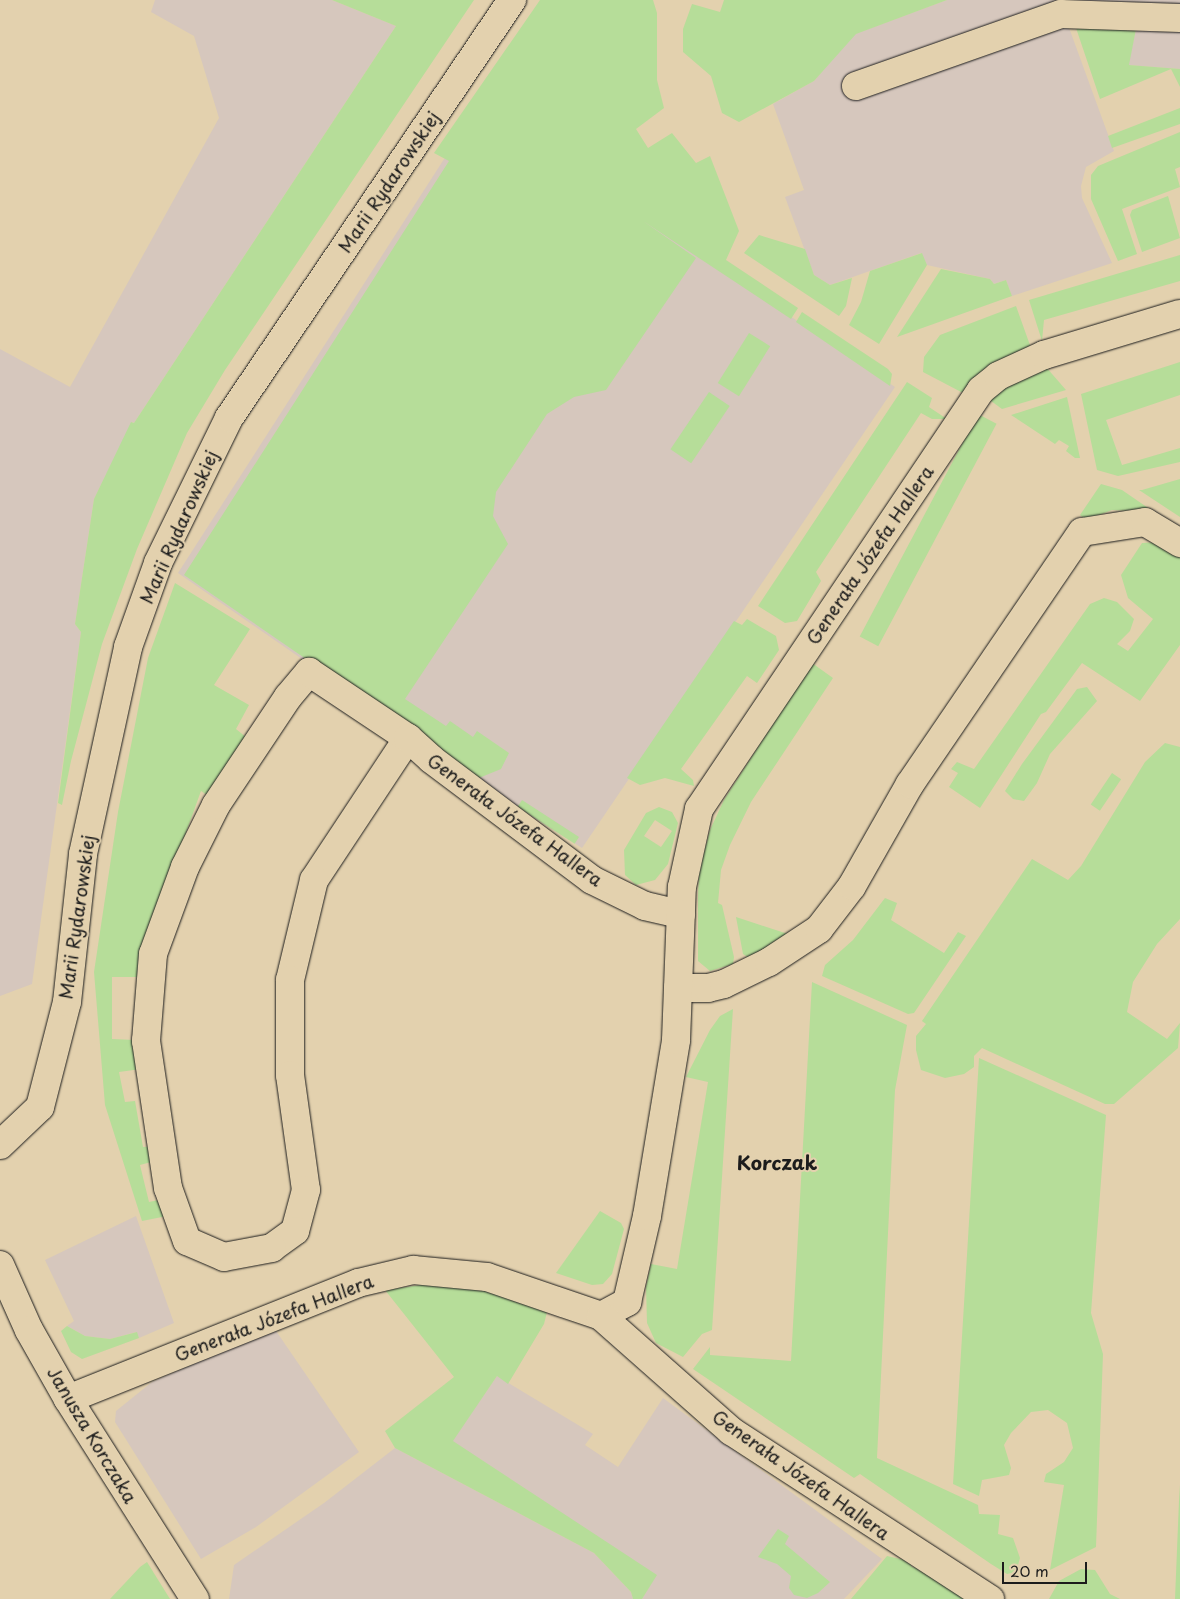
<!DOCTYPE html>
<meta charset="utf-8">
<style>
body{margin:0}
#map{position:relative;width:1180px;height:1599px;overflow:hidden;background:#e3d1ae;font-family:"Playpen Sans",sans-serif}
div>[style]{position:absolute}
[style*='--x']{left:calc(var(--x)*1px);top:calc(var(--y)*1px);width:calc(var(--w)*1px);rotate:calc(var(--a)*1deg)}
.built>*{inset:0;background:#d6c7bd}
.green>*{inset:0;background:#b6dd99;transform-origin:0 0}
.roads{filter:drop-shadow(0 0 1px #1c1c1c) drop-shadow(0 0 1px #1c1c1c)}
.minor>*{height:28px;margin:-14px;padding:0 14px;transform-origin:14px;border-radius:14px;background:#e3d1ae}
span{translate:-50% -50%;white-space:nowrap;text-align:center;line-height:1.15;-webkit-text-stroke:4px #e3d1ae;paint-order:stroke}
.street-label{font-size:18px;color:#1c1c1c}
.neighbourhood-label{font-size:19px;color:#1c1c1c;font-weight:700}
.scale{position:absolute;left:1002px;top:1562px;width:85px;height:22px;box-sizing:border-box;border:2px solid #1c1c1c;border-top:0;padding-left:6px;font-size:15px;line-height:18px;white-space:nowrap;color:#1c1c1c;-webkit-text-stroke:4px #e3d1ae;paint-order:stroke}
</style>
<div id="map">
<div class="built">
<i style="clip-path:polygon(155px 0,332px 0,396px 26px,134px 423px,132px 422px,94px 499px,75px 624px,81px 632px,32px 984px,0 996px,0 349px,70px 387px,219px 118px,194px 36px,151px 12px)"></i>
<i style="clip-path:polygon(947px 0,1180px 0,1180px 6px,1060px 3px,1114px 151px,1086px 167px,1081px 186px,1082px 198px,1112px 263px,1012px 296px,1006px 280px,994px 284px,990px 279px,927px 265px,921px 253px,830px 285px,814px 275px,785px 197px,804px 190px,773px 104px,814px 81px,855px 34px)"></i>
<i style="clip-path:polygon(1136px 29px,1180px 31px,1180px 69px,1128px 65px)"></i>
<i style="clip-path:polygon(446px 156px,616px 198px,895px 387px,582px 848px,492px 791px,178px 573px)"></i>
<i style="clip-path:polygon(136px 1216px,174px 1323px,139px 1338px,136px 1332px,110px 1339px,85px 1336px,67px 1326px,74px 1321px,45px 1260px)"></i>
<i style="clip-path:polygon(274px 1328px,359px 1452px,256px 1527px,201px 1559px,115px 1422px,116px 1411px,152px 1382px)"></i>
<i style="clip-path:polygon(497px 1376px,593px 1434px,585px 1445px,618px 1467px,663px 1398px,882px 1559px,844px 1599px,642px 1599px,656px 1575px,452px 1441px)"></i>
<i style="clip-path:polygon(395px 1448px,594px 1553px,631px 1592px,633px 1599px,229px 1599px,234px 1565px,324px 1503px)"></i>
</div>
<div class="green">
<i style="clip-path:polygon(332px 0,474px 0,225px 370px,187px 433px,137px 549px,102px 644px,71px 761px,62px 805px,58px 803px,81px 632px,75px 624px,94px 499px,131px 422px,134px 423px,396px 26px)"></i>
<i style="clip-path:polygon(540px 0,653px 0,657px 13px,657px 80px,664px 108px,636px 129px,648px 148px,672px 133px,696px 163px,710px 156px,739px 231px,726px 260px,798px 308px,791px 319px,643px 221px,696px 258px,606px 390px,574px 397px,547px 414px,496px 492px,493px 516px,508px 544px,405px 699px,446px 726px,450px 721px,473px 737px,477px 731px,509px 753px,501px 769px,479px 778px,184px 575px,449px 161px,434px 153px)"></i>
<i style="clip-path:polygon(724px 0,947px 0,856px 34px,814px 81px,739px 122px,722px 113px,711px 76px,683px 52px,683px 29px,692px 4px,720px 12px)"></i>
<i style="clip-path:polygon(1076px 28px,1136px 29px,1129px 65px,1180px 69px,1180px 87px,1171px 69px,1100px 99px)"></i>
<i style="clip-path:polygon(1180px 108px,1180px 124px,1112px 148px,1108px 136px)"></i>
<i style="clip-path:polygon(1180px 132px,1180px 167px,1175px 169px,1180px 187px,1122px 209px,1137px 254px,1118px 261px,1091px 199px,1091px 175px,1098px 166px)"></i>
<i style="clip-path:polygon(1168px 196px,1180px 238px,1142px 252px,1130px 215px,1132px 210px)"></i>
<i style="clip-path:polygon(759px 235px,805px 249px,814px 275px,830px 285px,852px 278px,846px 306px,839px 316px,744px 253px)"></i>
<i style="clip-path:polygon(922px 253px,927px 265px,879px 344px,849px 325px,861px 302px,870px 271px)"></i>
<i style="clip-path:polygon(1180px 255px,1180px 281px,1044px 320px,1042px 341px,1029px 300px)"></i>
<i style="clip-path:polygon(941px 269px,990px 279px,994px 284px,1006px 280px,1012px 296px,897px 337px)"></i>
<i style="clip-path:polygon(1016px 306px,1031px 348px,1000px 361px,969px 383px,963px 393px,923px 372px,924px 357px,940px 335px)"></i>
<i style="clip-path:polygon(802px 312px,888px 369px,892px 374px,890px 386px,796px 322px)"></i>
<i style="left:749px;top:333px;width:25px;height:59px;rotate:32deg"></i>
<i style="clip-path:polygon(1180px 362px,1180px 395px,1106px 420px,1122px 465px,1180px 448px,1180px 462px,1118px 476px,1097px 470px,1081px 394px)"></i>
<i style="clip-path:polygon(1046px 367px,1066px 390px,1002px 409px,987px 398px,1007px 382px)"></i>
<i style="clip-path:polygon(907px 382px,932px 398px,929px 407px,947px 419px,932px 419px,921px 413px,816px 572px,821px 581px,797px 621px,785px 623px,758px 606px)"></i>
<i style="left:709px;top:392px;width:25px;height:69px;rotate:34deg"></i>
<i style="clip-path:polygon(1067px 397px,1080px 458px,1075px 458px,1066px 451px,1069px 446px,1059px 440px,1055px 444px,1011px 415px)"></i>
<i style="left:978px;top:414px;width:21px;height:252px;rotate:28deg"></i>
<i style="clip-path:polygon(1180px 479px,1180px 517px,1139px 490px,1142px 490px)"></i>
<i style="clip-path:polygon(1101px 484px,1122px 490px,1154px 512px,1112px 510px,1086px 520px,1080px 515px)"></i>
<i style="clip-path:polygon(1159px 542px,1180px 553px,1180px 645px,1140px 701px,1082px 663px,1046px 712px,1041px 714px,980px 808px,949px 787px,958px 773px,951px 769px,957px 762px,974px 769px,1090px 604px,1104px 598px,1117px 602px,1134px 619px,1130px 631px,1117px 644px,1128px 651px,1153px 619px,1128px 598px,1121px 575px,1142px 543px)"></i>
<i style="clip-path:polygon(175px 583px,250px 629px,214px 685px,249px 705px,236px 729px,252px 742px,213px 799px,201px 791px,138px 965px,138px 977px,112px 977px,112px 1039px,135px 1040px,141px 1069px,119px 1072px,125px 1102px,135px 1101px,143px 1147px,159px 1146px,162px 1159px,140px 1165px,149px 1202px,168px 1198px,172px 1215px,142px 1221px,105px 1105px,94px 972px,118px 812px,148px 658px)"></i>
<i style="clip-path:polygon(747px 619px,776px 636px,779px 650px,757px 683px,747px 676px,681px 769px,693px 780px,694px 786px,665px 778px,640px 785px,627px 778px,734px 621px,742px 625px)"></i>
<i style="clip-path:polygon(812px 663px,833px 678px,751px 802px,730px 845px,721px 870px,718px 903px,722px 905px,734px 957px,733px 964px,710px 971px,698px 961px,698px 896px,699px 871px,710px 830px,724px 800px)"></i>
<i style="clip-path:polygon(1087px 687px,1097px 701px,1050px 754px,1037px 783px,1024px 801px,1013px 799px,1005px 791px,1022px 764px,1077px 689px)"></i>
<i style="clip-path:polygon(1165px 743px,1180px 747px,1180px 919px,1157px 944px,1133px 982px,1127px 1012px,1167px 1039px,1180px 1023px,1178px 1048px,1114px 1104px,1105px 1104px,982px 1048px,974px 1056px,974px 1067px,964px 1074px,945px 1078px,921px 1070px,916px 1050px,916px 1036px,926px 1024px,922px 1021px,1032px 859px,1068px 880px,1081px 866px,1145px 762px)"></i>
<i style="left:1112px;top:773px;width:11px;height:38px;rotate:34deg"></i>
<i style="left:522px;top:800px;width:68px;height:8px;rotate:33deg"></i>
<i style="clip-path:polygon(evenodd,659px 807px,672px 812px,678px 823px,668px 864px,655px 880px,636px 885px,625px 875px,624px 850px,646px 813px,659px 807px,655px 820px,672px 831px,661px 847px,644px 836px,655px 820px)"></i>
<i style="clip-path:polygon(885px 898px,897px 903px,891px 920px,944px 953px,958px 932px,966px 936px,914px 1013px,908px 1014px,822px 976px,825px 965px,853px 940px)"></i>
<i style="clip-path:polygon(736px 917px,788px 934px,788px 936px,749px 958px,743px 954px)"></i>
<i style="clip-path:polygon(812px 982px,907px 1025px,895px 1090px,877px 1458px,978px 1505px,979px 1514px,1000px 1515px,998px 1534px,1013px 1538px,1020px 1558px,1016px 1572px,1007px 1574px,991px 1564px,860px 1474px,854px 1478px,693px 1369px,710px 1347px,710px 1355px,791px 1361px)"></i>
<i style="clip-path:polygon(733px 1009px,712px 1330px,702px 1334px,683px 1357px,656px 1343px,647px 1323px,646px 1287px,651px 1264px,677px 1269px,708px 1082px,686px 1077px,710px 1030px,720px 1016px)"></i>
<i style="clip-path:polygon(979px 1058px,1106px 1115px,1091px 1313px,1103px 1354px,1096px 1547px,1050px 1570px,1064px 1485px,1044px 1482px,1046px 1474px,1064px 1462px,1073px 1448px,1067px 1423px,1048px 1410px,1031px 1412px,1011px 1433px,1004px 1445px,1011px 1468px,1009px 1475px,982px 1480px,979px 1496px,953px 1484px)"></i>
<i style="clip-path:polygon(600px 1211px,621px 1223px,624px 1229px,612px 1274px,603px 1284px,592px 1285px,556px 1273px)"></i>
<i style="clip-path:polygon(435px 1283px,478px 1288px,547px 1312px,544px 1324px,508px 1384px,497px 1376px,453px 1441px,657px 1575px,642px 1599px,633px 1599px,631px 1592px,594px 1553px,395px 1448px,385px 1431px,454px 1377px,385px 1290px)"></i>
<i style="clip-path:polygon(67px 1326px,85px 1336px,110px 1339px,137px 1332px,139px 1338px,82px 1359px,71px 1352px,61px 1331px)"></i>
<i style="clip-path:polygon(1180px 1485px,1180px 1599px,1175px 1599px,1179px 1501px)"></i>
<i style="clip-path:polygon(778px 1529px,789px 1536px,785px 1544px,830px 1582px,818px 1593px,807px 1598px,794px 1595px,789px 1588px,791px 1576px,777px 1564px,758px 1557px)"></i>
<i style="clip-path:polygon(887px 1556px,909px 1561px,912px 1567px,931px 1570px,975px 1599px,851px 1599px)"></i>
<i style="clip-path:polygon(147px 1562px,170px 1599px,110px 1599px,140px 1567px)"></i>
<i style="clip-path:polygon(1081px 1569px,1095px 1570px,1110px 1594px,1120px 1599px,1049px 1599px,1059px 1581px)"></i>
</div>
<div class="roads">
<div class="minor">
<i style="--x:856;--y:86;--w:217;--a:-19.4"></i>
<i style="--x:1061;--y:14;--w:119;--a:1.9"></i>
<i style="--x:408;--y:738;--w:170;--a:123.5"></i>
<i style="--x:314;--y:880;--w:103;--a:103.5"></i>
<i style="--x:290;--y:980;--w:95;--a:90"></i>
<i style="--x:290;--y:1075;--w:116;--a:82.1"></i>
<i style="--x:306;--y:1190;--w:42;--a:105"></i>
<i style="--x:295;--y:1231;--w:29;--a:144"></i>
<i style="--x:272;--y:1248;--w:49;--a:169.4"></i>
<i style="--x:224;--y:1257;--w:40;--a:-156.6"></i>
<i style="--x:187;--y:1241;--w:56;--a:-109.7"></i>
<i style="--x:168;--y:1188;--w:149;--a:-98.5"></i>
<i style="--x:146;--y:1041;--w:87;--a:-85.4"></i>
<i style="--x:153;--y:954;--w:93;--a:-69.8"></i>
<i style="--x:185;--y:867;--w:69;--a:-63.4"></i>
<i style="--x:216;--y:805;--w:130;--a:-56.3"></i>
<i style="--x:288;--y:697;--w:33;--a:-50"></i>
<i style="--x:309;--y:672;--w:119;--a:33.7"></i>
<i style="--x:408;--y:738;--w:31;--a:42"></i>
<i style="--x:431;--y:759;--w:201;--a:36.9"></i>
<i style="--x:592;--y:880;--w:59;--a:26.1"></i>
<i style="--x:645;--y:906;--w:37;--a:13"></i>
<i style="--x:678;--y:988;--w:30;--a:0"></i>
<i style="--x:708;--y:988;--w:16;--a:-14"></i>
<i style="--x:724;--y:984;--w:50;--a:-26.1"></i>
<i style="--x:769;--y:962;--w:60;--a:-33.4"></i>
<i style="--x:819;--y:929;--w:54;--a:-52.5"></i>
<i style="--x:852;--y:886;--w:117;--a:-60.4"></i>
<i style="--x:910;--y:784;--w:305;--a:-55.7"></i>
<i style="--x:1082;--y:532;--w:64;--a:-9"></i>
<i style="--x:1145;--y:522;--w:41;--a:31"></i>
<i style="--x:0;--y:1145;--w:55;--a:-43.5"></i>
<i style="--x:40;--y:1107;--w:108;--a:-75.6"></i>
<i style="--x:67;--y:1002;--w:149;--a:-83.8"></i>
<i style="--x:83;--y:854;--w:212;--a:-77.7"></i>
<i style="--x:128;--y:647;--w:89;--a:-70.3"></i>
<i style="--x:158;--y:563;--w:161;--a:-63.9"></i>
<i style="--x:229;--y:418;--w:505;--a:-55.9"></i>
<i style="--x:0;--y:1265;--w:71;--a:66"></i>
<i style="--x:29;--y:1330;--w:79;--a:60.5"></i>
<i style="--x:68;--y:1399;--w:237;--a:57.6"></i>
<i style="--x:601;--y:1316;--w:30;--a:-28"></i>
<i style="--x:627;--y:1302;--w:88;--a:-76.9"></i>
<i style="--x:647;--y:1216;--w:178;--a:-80.6"></i>
<i style="--x:676;--y:1040;--w:153;--a:-87.8"></i>
<i style="--x:682;--y:887;--w:80;--a:-77.7"></i>
<i style="--x:699;--y:809;--w:505;--a:-56.06"></i>
<i style="--x:981;--y:390;--w:22;--a:-39"></i>
<i style="--x:998;--y:376;--w:51;--a:-24.5"></i>
<i style="--x:1044;--y:355;--w:142;--a:-16.8"></i>
<i style="--x:68;--y:1399;--w:312;--a:-21.8"></i>
<i style="--x:358;--y:1283;--w:57;--a:-13.3"></i>
<i style="--x:413;--y:1270;--w:74;--a:5.4"></i>
<i style="--x:487;--y:1277;--w:120;--a:18.9"></i>
<i style="--x:601;--y:1316;--w:174;--a:41.5"></i>
<i style="--x:731;--y:1431;--w:309;--a:33"></i>
</div>
</div>
<div class="street-label">
<span style="left:389px;top:182px;rotate:-56deg">Marii Rydarowskiej</span>
<span style="left:179px;top:527px;rotate:-66deg">Marii Rydarowskiej</span>
<span style="left:870px;top:555px;rotate:-56deg">Generała Józefa Hallera</span>
<span style="left:515px;top:820px;rotate:36deg">Generała Józefa Hallera</span>
<span style="left:77px;top:917px;rotate:-82deg">Marii Rydarowskiej</span>
<span style="left:274px;top:1318px;rotate:-21deg">Generała Józefa Hallera</span>
<span style="left:92px;top:1435px;rotate:59deg">Janusza Korczaka</span>
<span style="left:801px;top:1475px;rotate:35deg">Generała Józefa Hallera</span>
</div>
<div class="neighbourhood-label">
<span style="left:777px;top:1163px">Korczak</span>
</div>
<div class="scale">20 m</div>
</div>
